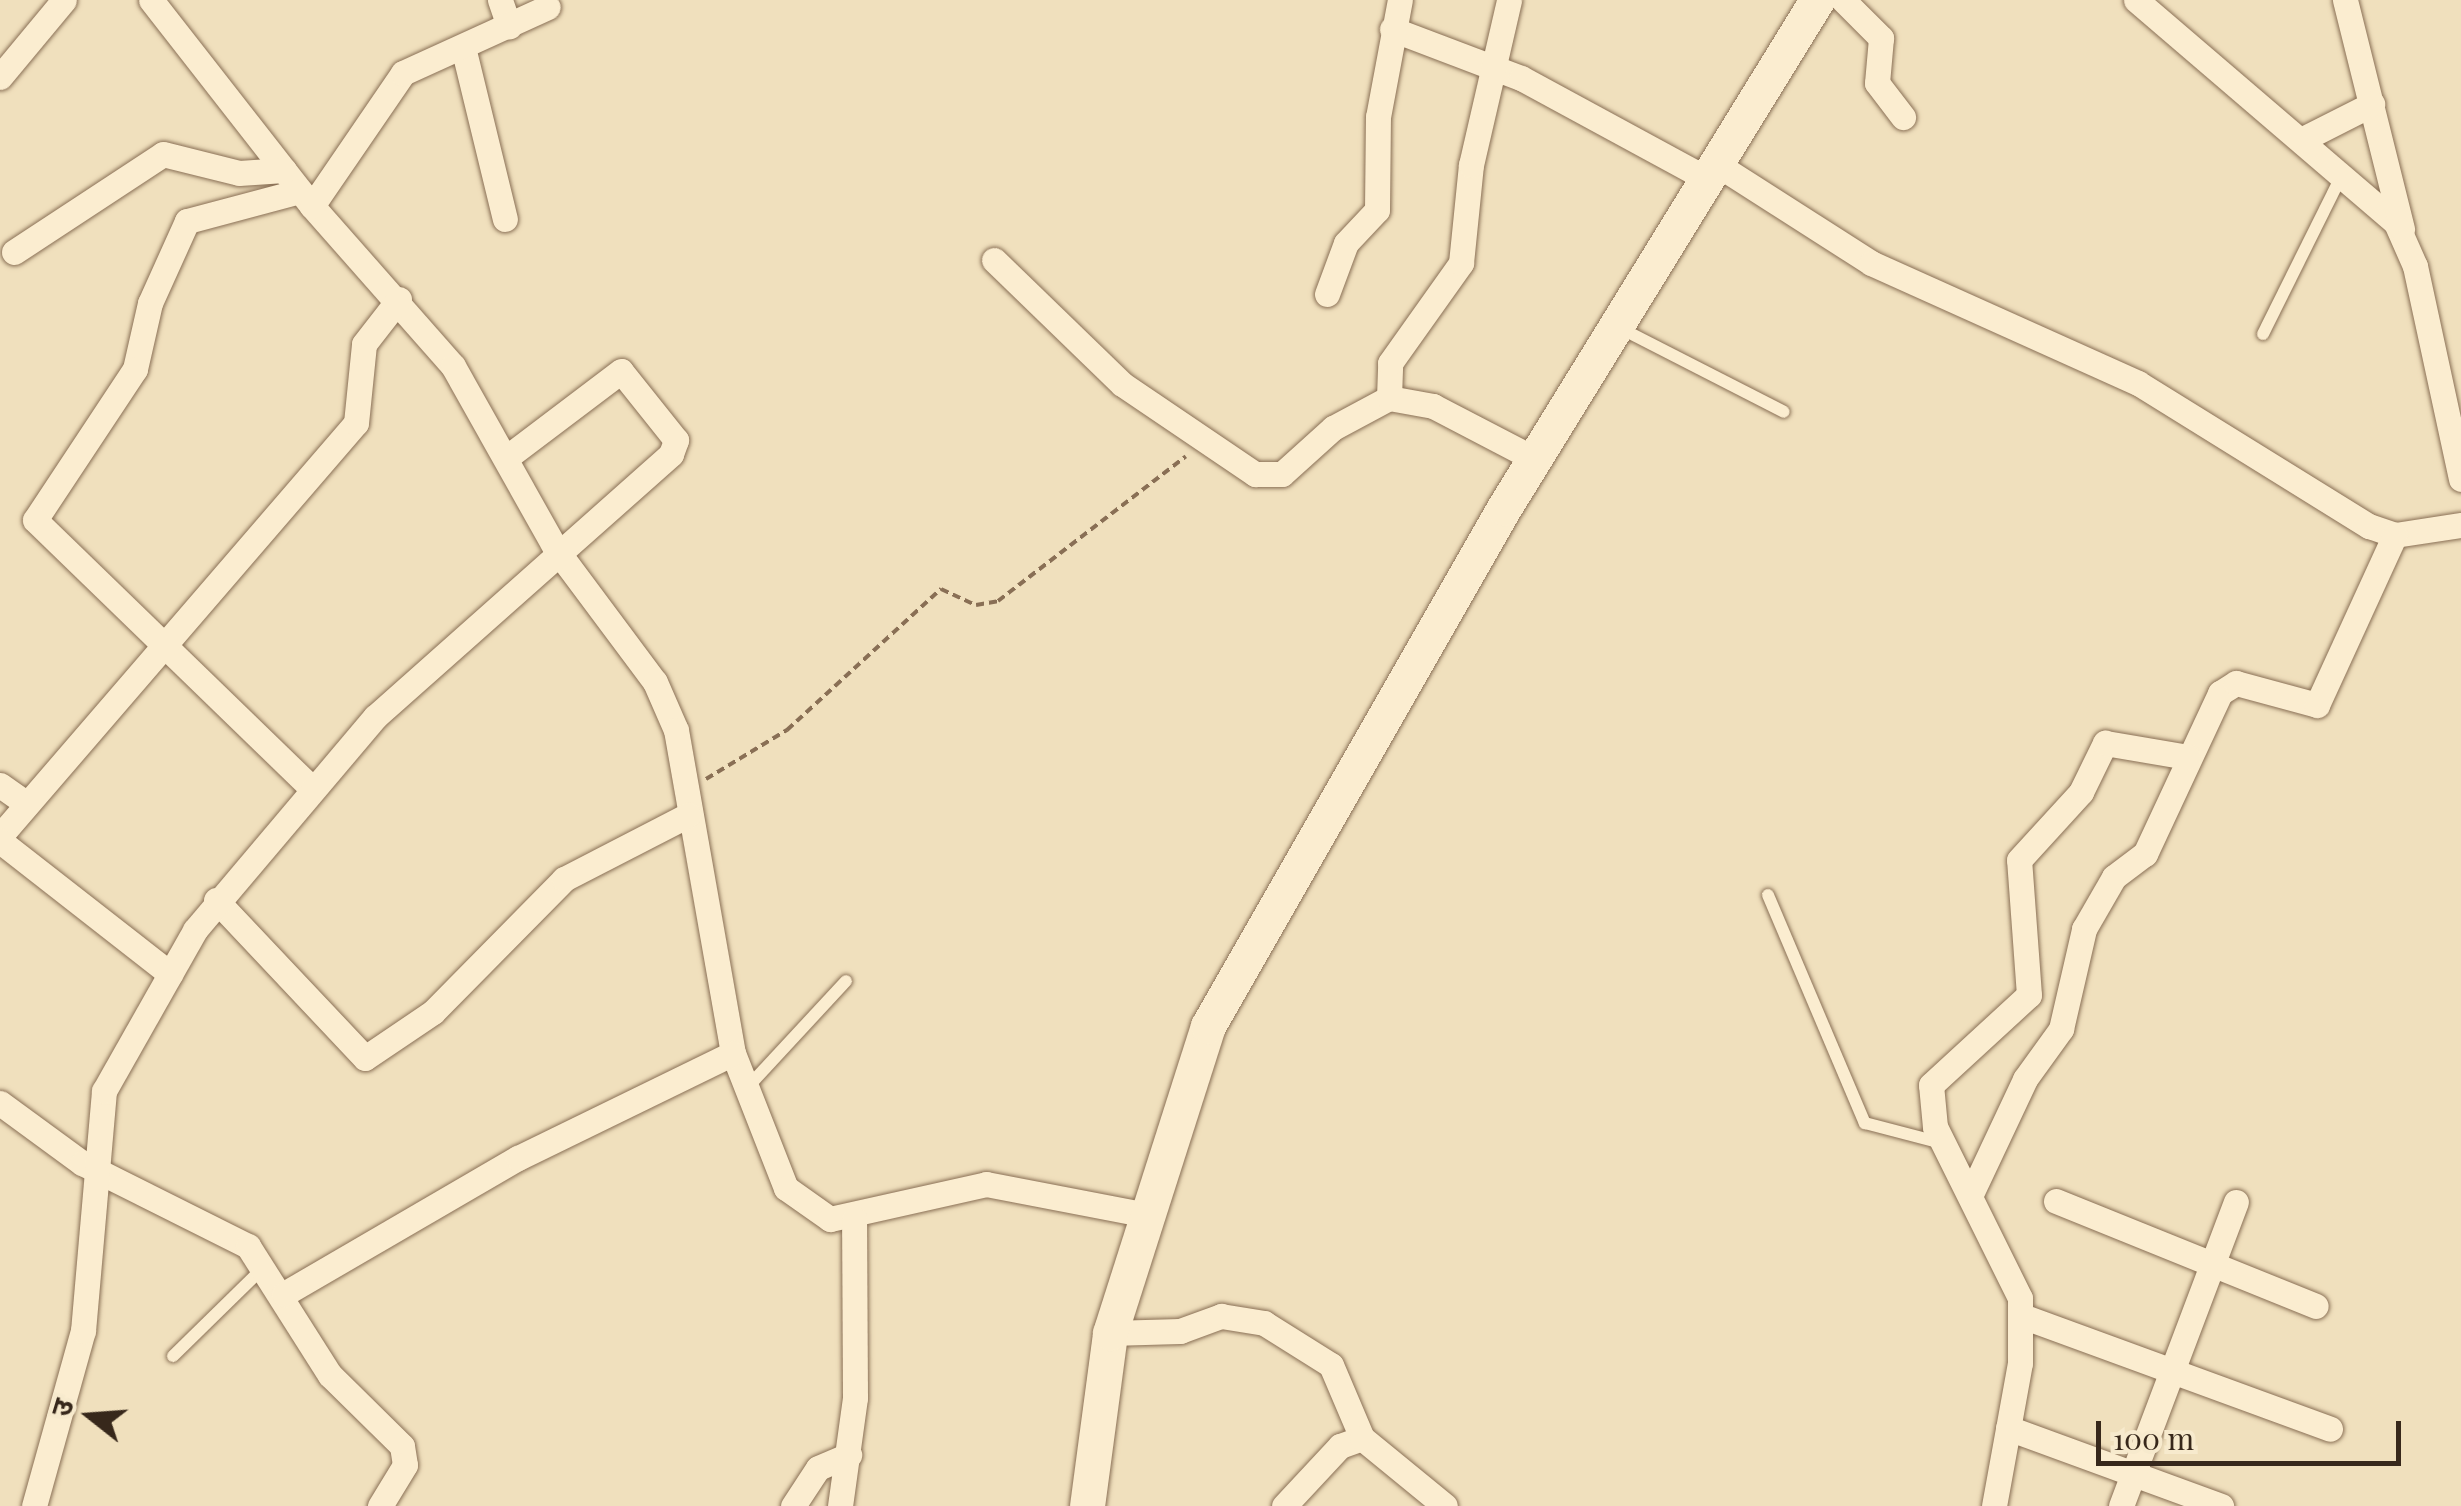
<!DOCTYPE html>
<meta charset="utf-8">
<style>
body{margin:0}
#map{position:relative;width:2461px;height:1506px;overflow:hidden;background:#f0e0bd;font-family:"Playfair Display","Noto Sans Devanagari",serif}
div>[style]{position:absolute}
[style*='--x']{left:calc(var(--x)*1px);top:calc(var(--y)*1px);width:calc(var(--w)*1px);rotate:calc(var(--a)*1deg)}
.path>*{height:4px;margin-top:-2px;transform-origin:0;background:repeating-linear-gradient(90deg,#896f55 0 8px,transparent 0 13px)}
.roads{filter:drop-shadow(0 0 2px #896f55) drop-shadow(0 0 2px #896f55)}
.lane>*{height:12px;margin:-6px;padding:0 6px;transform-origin:6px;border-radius:6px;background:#fbedd0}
.street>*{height:25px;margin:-12.5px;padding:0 12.5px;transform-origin:12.5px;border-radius:12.5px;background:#fbedd0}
.secondary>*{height:35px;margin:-17.5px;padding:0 17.5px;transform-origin:17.5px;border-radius:17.5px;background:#fbedd0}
span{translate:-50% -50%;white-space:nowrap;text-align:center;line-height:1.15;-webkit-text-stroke:9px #f7eacd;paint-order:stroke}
.north{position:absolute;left:40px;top:1366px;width:100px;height:100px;-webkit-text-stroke:8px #f7eacd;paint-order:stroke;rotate:287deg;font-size:28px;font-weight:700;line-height:40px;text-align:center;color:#37281b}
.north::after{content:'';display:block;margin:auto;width:35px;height:45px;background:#37281b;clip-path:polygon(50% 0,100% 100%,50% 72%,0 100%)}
.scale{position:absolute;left:2096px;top:1421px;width:305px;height:45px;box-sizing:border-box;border:5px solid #37281b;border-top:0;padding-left:12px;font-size:30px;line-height:35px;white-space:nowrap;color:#37281b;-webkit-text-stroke:8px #f7eacd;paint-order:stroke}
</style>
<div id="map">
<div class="path">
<i style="--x:706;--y:779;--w:95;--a:-31.2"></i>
<i style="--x:787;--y:730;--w:209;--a:-42.5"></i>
<i style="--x:941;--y:589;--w:38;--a:25"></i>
<i style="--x:976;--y:605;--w:22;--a:-10"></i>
<i style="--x:998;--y:601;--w:237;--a:-37.6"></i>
</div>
<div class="roads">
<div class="lane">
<i style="--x:1618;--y:327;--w:186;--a:27.1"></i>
<i style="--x:2263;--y:334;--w:178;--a:-63.6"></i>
<i style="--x:1768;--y:895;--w:248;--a:67"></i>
<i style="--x:1865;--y:1123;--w:79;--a:14.7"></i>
<i style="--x:746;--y:1089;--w:147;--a:-47.2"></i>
<i style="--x:173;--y:1356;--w:127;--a:-44.4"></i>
</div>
<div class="street">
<i style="--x:151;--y:0;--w:261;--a:52"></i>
<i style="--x:312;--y:206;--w:213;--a:48.6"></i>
<i style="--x:453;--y:366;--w:209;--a:60.7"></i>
<i style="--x:555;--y:548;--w:167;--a:53.3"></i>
<i style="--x:655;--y:682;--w:52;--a:66.4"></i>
<i style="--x:676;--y:730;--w:328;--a:80"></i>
<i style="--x:733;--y:1053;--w:145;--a:68.6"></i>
<i style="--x:786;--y:1188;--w:54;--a:35.2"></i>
<i style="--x:830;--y:1219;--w:160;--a:-12.6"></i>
<i style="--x:986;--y:1184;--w:159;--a:10.9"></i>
<i style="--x:500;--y:0;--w:28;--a:71"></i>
<i style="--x:1843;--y:0;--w:54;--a:45"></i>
<i style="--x:1881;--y:38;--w:45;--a:95.1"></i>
<i style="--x:1877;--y:83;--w:43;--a:52.6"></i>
<i style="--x:2136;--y:0;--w:343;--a:40.6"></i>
<i style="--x:2396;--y:223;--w:47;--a:66.2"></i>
<i style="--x:2415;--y:266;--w:218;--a:77.8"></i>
<i style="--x:2345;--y:0;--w:236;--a:76"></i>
<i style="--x:1392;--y:29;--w:138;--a:20.8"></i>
<i style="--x:1521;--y:78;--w:214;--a:28.5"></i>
<i style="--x:463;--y:47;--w:177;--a:76.3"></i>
<i style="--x:0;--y:77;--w:100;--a:-50.3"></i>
<i style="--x:2301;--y:140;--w:80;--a:-26.9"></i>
<i style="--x:1718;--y:165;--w:182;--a:32.6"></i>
<i style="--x:1871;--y:263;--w:293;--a:24.2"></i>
<i style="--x:2138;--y:383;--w:272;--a:31.8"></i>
<i style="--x:2369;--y:526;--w:28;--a:19"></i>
<i style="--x:2395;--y:535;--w:67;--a:-8.6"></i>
<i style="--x:300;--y:191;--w:117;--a:165.1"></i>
<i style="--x:187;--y:221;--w:90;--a:114.3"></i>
<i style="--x:150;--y:303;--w:68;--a:102.8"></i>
<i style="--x:135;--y:369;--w:181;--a:123.5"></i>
<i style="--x:35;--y:520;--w:384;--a:44.1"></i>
<i style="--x:312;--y:206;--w:161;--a:-55.6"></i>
<i style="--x:403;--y:73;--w:159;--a:-24.5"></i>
<i style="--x:14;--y:252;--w:178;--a:-33.3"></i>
<i style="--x:163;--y:154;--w:78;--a:14"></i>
<i style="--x:239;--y:173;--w:45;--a:-3.8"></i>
<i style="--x:994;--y:260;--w:178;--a:44.1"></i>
<i style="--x:1122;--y:384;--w:161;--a:34.1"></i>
<i style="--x:1255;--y:474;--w:27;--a:0"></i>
<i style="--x:1282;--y:474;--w:69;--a:-42"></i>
<i style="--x:1333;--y:428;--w:64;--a:-28.2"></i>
<i style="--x:1389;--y:398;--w:45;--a:10.3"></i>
<i style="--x:1433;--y:406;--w:115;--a:27.5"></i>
<i style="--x:1327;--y:294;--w:54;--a:-69.6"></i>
<i style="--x:1346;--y:243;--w:45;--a:-46.8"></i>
<i style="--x:1377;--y:210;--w:93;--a:-89.4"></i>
<i style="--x:1378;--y:117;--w:119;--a:-79.4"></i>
<i style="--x:1389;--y:398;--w:35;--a:-88"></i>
<i style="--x:1390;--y:363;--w:123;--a:-54.6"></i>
<i style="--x:1461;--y:263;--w:99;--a:-84.2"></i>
<i style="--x:1471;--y:165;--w:169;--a:-77"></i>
<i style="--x:0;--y:785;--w:33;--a:35"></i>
<i style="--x:0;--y:836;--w:545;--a:-49.24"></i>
<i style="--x:356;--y:423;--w:79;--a:-84.2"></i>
<i style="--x:364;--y:344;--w:57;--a:-52.1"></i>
<i style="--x:0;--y:841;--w:216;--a:38"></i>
<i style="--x:216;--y:900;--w:217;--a:46.7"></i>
<i style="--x:365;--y:1058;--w:82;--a:-34.1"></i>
<i style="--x:433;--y:1012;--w:187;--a:-45.4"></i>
<i style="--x:564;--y:879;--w:140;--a:-27.3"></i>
<i style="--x:0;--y:1103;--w:102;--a:36.2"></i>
<i style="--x:82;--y:1163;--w:186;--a:26.6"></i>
<i style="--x:248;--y:1246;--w:153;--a:57.6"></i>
<i style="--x:330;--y:1375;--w:101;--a:44.6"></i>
<i style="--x:402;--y:1446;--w:19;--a:81"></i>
<i style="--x:405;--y:1465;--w:48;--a:121.4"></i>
<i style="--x:1971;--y:1194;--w:127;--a:-64.8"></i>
<i style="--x:2025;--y:1079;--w:62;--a:-54.2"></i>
<i style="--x:2061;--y:1029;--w:103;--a:-77"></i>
<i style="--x:2084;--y:929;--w:60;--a:-60"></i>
<i style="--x:2114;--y:877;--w:39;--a:-37"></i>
<i style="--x:2145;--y:854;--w:178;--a:-65"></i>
<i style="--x:2220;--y:693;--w:19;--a:-32"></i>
<i style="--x:2236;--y:683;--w:84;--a:15.2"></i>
<i style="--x:2317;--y:705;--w:187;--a:-65.4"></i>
<i style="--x:2056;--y:1201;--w:280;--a:22"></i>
<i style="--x:284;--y:1294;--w:271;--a:-30.2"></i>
<i style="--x:518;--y:1158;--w:239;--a:-26"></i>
<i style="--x:2022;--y:1316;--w:328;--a:20.1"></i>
<i style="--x:1110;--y:1333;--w:70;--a:-1.6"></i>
<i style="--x:1180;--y:1331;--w:44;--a:-20.1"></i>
<i style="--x:1221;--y:1316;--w:44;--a:9.2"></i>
<i style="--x:1264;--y:1323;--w:79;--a:32.1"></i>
<i style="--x:1331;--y:1365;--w:79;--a:67"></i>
<i style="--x:2008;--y:1428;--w:227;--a:20.1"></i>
<i style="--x:34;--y:1506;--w:182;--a:-74.4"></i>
<i style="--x:83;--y:1331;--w:241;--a:-85"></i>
<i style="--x:104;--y:1091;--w:185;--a:-60.5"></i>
<i style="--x:195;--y:930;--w:279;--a:-49.8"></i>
<i style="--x:375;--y:717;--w:396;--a:-41.6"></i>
<i style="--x:671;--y:454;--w:15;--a:-70"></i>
<i style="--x:676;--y:440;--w:88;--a:-128.6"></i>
<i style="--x:621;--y:371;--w:144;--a:142.9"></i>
<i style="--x:793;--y:1506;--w:45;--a:-56.7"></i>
<i style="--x:818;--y:1468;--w:34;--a:-23"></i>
<i style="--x:840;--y:1506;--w:109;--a:-82.1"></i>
<i style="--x:855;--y:1398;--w:179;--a:-90.3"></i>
<i style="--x:1284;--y:1506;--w:82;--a:-47"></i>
<i style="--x:1340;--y:1446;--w:23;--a:-20"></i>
<i style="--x:1362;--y:1438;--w:107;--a:39.3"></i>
<i style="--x:1994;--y:1506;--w:145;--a:-79.7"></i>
<i style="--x:2020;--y:1363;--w:65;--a:-90"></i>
<i style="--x:2020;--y:1298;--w:191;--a:-116.4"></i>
<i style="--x:1935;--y:1127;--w:42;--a:-95.4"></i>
<i style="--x:1931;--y:1085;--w:133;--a:-42.6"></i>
<i style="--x:2029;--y:995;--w:135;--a:-94.2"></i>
<i style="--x:2019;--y:860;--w:92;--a:-47.6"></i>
<i style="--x:2081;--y:792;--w:55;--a:-63.9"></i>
<i style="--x:2105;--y:743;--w:84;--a:9.6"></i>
<i style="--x:2121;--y:1506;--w:325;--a:-69.3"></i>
</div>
<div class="secondary">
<i style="--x:1087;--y:1506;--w:175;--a:-82.4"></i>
<i style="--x:1110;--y:1333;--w:322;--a:-72.3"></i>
<i style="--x:1208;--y:1026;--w:597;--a:-60.26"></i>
<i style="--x:1504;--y:508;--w:597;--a:-58.36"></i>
</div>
</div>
<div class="north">उ</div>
<div class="scale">100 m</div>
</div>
